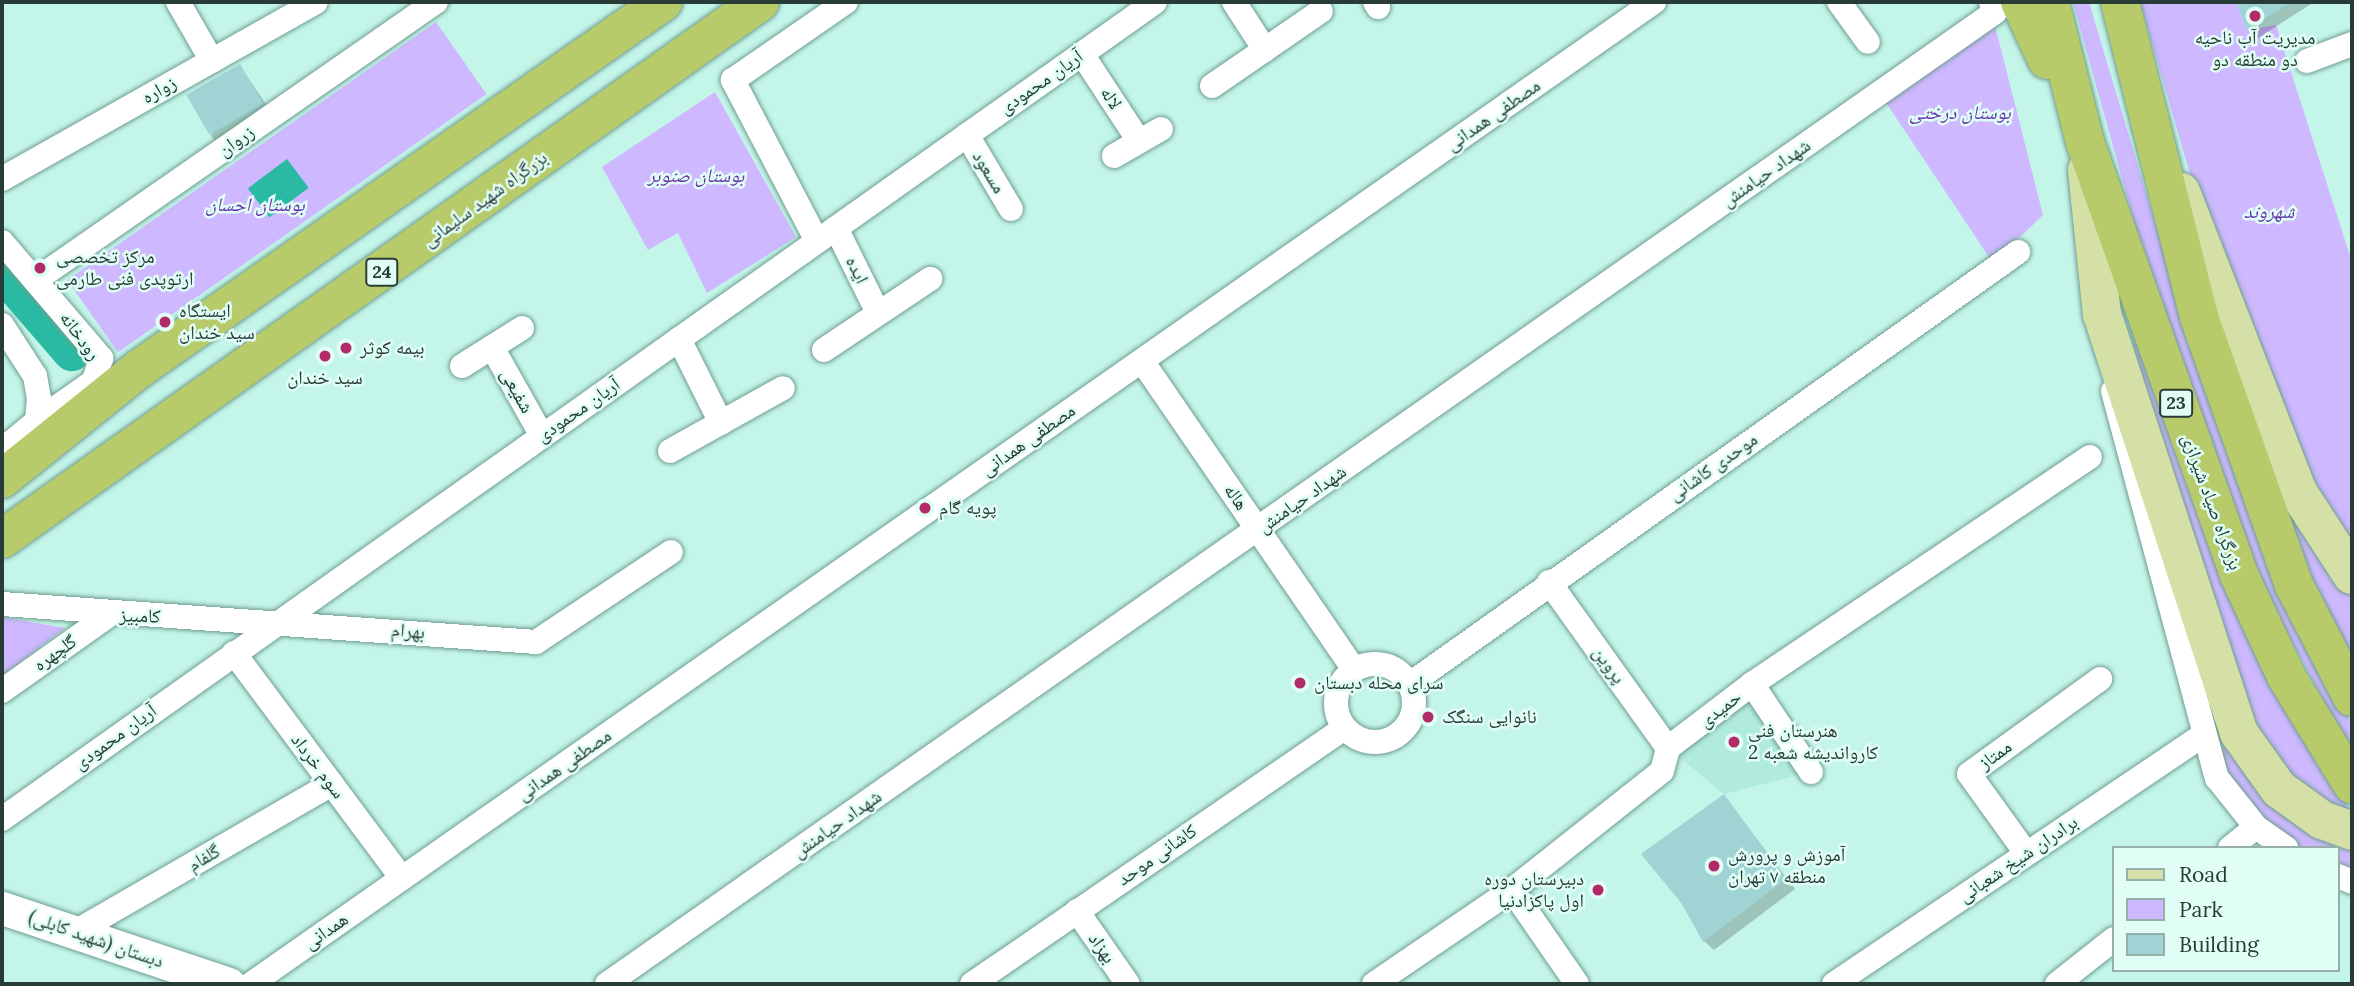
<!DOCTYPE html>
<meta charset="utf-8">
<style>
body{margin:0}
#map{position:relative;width:2354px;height:986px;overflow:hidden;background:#c4f5e9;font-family:Lora,"Noto Naskh Arabic",serif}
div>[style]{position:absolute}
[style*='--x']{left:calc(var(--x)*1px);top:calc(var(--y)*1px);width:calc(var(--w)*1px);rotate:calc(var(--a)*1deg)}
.built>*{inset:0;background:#b1ebdd}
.green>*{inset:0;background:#ceb8ff;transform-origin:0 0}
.water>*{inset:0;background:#2abaa3;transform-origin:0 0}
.shadow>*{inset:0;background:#0003}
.river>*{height:37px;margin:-18.5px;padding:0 18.5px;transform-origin:18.5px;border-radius:18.5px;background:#2abaa3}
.building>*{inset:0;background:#a0d3d4;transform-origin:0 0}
.roads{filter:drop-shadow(0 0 2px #6f9d92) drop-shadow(0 0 2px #6f9d92)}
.street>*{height:24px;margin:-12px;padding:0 12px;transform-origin:12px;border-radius:12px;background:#fff}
.street>.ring{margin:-12px;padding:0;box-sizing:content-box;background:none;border:24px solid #fff;border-radius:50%}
.secondary>*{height:33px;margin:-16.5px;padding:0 16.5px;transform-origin:16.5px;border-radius:16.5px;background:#fff}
.primary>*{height:38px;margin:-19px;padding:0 19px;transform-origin:19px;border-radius:19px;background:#d4e0a6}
.highway>*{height:38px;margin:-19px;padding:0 19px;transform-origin:19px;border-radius:19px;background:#b8cb6b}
.dots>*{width:19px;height:19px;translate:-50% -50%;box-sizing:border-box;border:4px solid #e0fdf6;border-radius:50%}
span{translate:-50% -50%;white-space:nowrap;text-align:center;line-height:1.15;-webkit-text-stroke:5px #e0fdf6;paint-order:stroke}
.shield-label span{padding:2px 5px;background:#e0fdf6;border:2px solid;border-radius:5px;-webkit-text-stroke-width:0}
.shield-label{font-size:18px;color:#283b36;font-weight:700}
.poi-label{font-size:19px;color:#283b36}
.left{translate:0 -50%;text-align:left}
.right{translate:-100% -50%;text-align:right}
.street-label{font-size:19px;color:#283b36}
.park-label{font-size:19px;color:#6733ac;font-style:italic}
.frame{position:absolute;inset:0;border:4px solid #283b36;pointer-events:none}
.legend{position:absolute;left:2112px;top:846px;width:228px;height:126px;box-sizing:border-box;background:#e0fdf6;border:2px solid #96afa9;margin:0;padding:9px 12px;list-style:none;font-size:21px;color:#283b36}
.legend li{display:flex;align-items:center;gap:14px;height:35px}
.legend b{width:35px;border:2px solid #96afa9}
</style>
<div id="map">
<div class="built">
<i style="clip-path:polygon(1749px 687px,1811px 772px,1724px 794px,1668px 748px)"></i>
</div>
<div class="green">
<i style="clip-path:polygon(2073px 2px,2089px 2px,2167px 263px,2352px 726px,2352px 753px,2276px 612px,2212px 460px,2156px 301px)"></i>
<i style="clip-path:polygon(2140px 2px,2236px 2px,2247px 30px,2276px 25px,2352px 262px,2352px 559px,2307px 487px,2209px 239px)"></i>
<i style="clip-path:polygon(1993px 18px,2043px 215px,1993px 263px,1883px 98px)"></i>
<i style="left:436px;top:22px;width:88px;height:450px;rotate:55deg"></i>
<i style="clip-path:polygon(715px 92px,796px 237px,707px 293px,678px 233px,648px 250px,602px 167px)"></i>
<i style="clip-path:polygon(2117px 261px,2341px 795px,2352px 815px,2300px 789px,2262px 748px,2146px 403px)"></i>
<i style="clip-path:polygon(2261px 454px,2352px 589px,2352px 667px,2319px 598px)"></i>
<i style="clip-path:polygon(2px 617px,65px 628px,2px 676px)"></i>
<i style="clip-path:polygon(2231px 743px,2352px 843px,2352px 874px,2338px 867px,2338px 848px,2296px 848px,2277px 836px,2229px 777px,2219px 750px)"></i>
</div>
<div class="water">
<i style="left:287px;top:159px;width:36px;height:49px;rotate:53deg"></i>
</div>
<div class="shadow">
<i style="clip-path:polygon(2238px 2px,2310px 2px,2311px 4px,2258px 38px)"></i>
<i style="clip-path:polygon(240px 66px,276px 119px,225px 150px,211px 136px)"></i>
<i style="clip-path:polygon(1724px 796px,1795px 889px,1714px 950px,1704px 941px)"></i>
</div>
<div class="river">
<i style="--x:2;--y:272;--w:106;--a:49.2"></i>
</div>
<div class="building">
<i style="clip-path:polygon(2236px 2px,2291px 2px,2247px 30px)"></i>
<i style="left:240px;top:64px;width:46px;height:62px;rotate:60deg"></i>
<i style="clip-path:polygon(1724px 794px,1786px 879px,1703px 942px,1682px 904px,1641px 854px)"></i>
</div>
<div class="roads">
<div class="street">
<i style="--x:178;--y:2;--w:68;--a:60"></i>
<i style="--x:1234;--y:2;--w:57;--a:57.1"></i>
<i style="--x:1375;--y:2;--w:6;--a:59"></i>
<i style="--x:1839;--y:2;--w:49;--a:54.1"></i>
<i style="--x:1082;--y:54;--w:104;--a:56.8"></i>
<i style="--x:2307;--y:61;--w:48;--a:-20.7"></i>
<i style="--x:1212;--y:86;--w:132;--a:-34.5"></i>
<i style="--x:967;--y:135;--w:86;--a:59.3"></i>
<i style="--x:1114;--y:156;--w:54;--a:-29.9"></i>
<i style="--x:2;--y:179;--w:360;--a:-29.4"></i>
<i style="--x:836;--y:228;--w:95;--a:63.7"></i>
<i style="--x:817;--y:241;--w:182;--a:-117.6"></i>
<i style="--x:733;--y:80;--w:137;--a:-34.6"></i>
<i style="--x:2;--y:242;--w:153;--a:49.5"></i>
<i style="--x:101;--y:358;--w:24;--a:107"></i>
<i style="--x:94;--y:381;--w:70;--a:144.9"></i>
<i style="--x:37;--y:279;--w:486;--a:-34.8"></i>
<i style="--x:2;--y:325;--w:61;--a:57.1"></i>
<i style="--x:35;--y:376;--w:22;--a:80"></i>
<i style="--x:39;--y:398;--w:23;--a:95"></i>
<i style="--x:37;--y:421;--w:45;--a:140.4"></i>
<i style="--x:679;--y:339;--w:94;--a:63.4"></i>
<i style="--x:492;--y:347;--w:102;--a:60.7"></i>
<i style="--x:824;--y:350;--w:128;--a:-33.8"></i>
<i style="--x:1142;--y:361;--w:374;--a:55.5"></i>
<i style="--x:462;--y:366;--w:71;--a:-32.3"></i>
<i style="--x:2113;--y:391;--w:401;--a:75"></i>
<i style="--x:2217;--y:778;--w:63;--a:51.5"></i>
<i style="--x:2256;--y:827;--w:37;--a:35"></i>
<i style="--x:670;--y:451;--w:129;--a:-29.1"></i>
<i style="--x:1549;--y:582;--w:204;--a:54.4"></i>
<i style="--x:2;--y:604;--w:535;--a:4.07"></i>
<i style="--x:536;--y:642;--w:162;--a:-33.7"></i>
<i style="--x:234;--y:653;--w:281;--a:53.3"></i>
<i class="ring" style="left:1336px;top:664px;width:54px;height:54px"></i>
<i style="--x:1410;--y:684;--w:746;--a:-35.39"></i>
<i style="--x:1752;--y:684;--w:106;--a:56.2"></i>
<i style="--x:2;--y:691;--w:131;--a:-35.4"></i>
<i style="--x:2;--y:819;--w:1413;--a:-35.32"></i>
<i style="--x:2230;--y:848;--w:33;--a:-39"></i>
<i style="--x:2026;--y:853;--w:97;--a:-125.8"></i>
<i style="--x:1969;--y:774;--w:162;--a:-35.9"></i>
<i style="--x:2338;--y:876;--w:15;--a:23"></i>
<i style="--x:1512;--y:890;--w:114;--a:55.3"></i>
<i style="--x:1077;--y:911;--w:89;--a:55.1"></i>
<i style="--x:77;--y:931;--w:294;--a:-30"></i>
<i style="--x:251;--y:984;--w:1713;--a:-34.99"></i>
<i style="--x:607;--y:984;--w:1694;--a:-35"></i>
<i style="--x:1995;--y:12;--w:11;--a:-112"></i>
<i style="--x:972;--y:984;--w:452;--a:-34.5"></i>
<i style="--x:1374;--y:984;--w:167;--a:-34.3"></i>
<i style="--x:1512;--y:890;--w:191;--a:-38.4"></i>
<i style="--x:1662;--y:771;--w:24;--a:-75"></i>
<i style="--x:1668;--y:748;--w:106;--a:-37.3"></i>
<i style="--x:1752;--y:684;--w:407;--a:-33.9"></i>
<i style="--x:1834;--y:984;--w:444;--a:-34"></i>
<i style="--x:2057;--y:984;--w:73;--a:-38.3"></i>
</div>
<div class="secondary">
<i style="--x:2;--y:908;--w:239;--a:18.5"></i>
</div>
<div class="primary">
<i style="--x:2087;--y:170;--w:145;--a:84.1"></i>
<i style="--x:2102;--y:314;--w:441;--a:71.9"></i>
<i style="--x:2239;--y:733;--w:69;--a:54.5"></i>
<i style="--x:2279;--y:789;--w:53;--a:35.8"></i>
<i style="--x:2322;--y:820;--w:32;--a:20"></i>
<i style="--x:2181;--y:192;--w:322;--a:68.7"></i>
<i style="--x:2298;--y:492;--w:99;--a:57"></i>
</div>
<div class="highway">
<i style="--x:2020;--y:2;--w:64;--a:65"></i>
<i style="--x:2050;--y:2;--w:144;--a:76"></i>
<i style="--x:2085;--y:142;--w:460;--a:70.4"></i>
<i style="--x:2239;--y:575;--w:111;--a:65"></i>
<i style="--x:2286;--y:676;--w:127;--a:58.6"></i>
<i style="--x:2120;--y:2;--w:325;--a:75.9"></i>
<i style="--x:2199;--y:317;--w:284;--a:70.5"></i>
<i style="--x:2294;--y:585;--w:126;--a:62.6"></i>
<i style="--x:2;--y:479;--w:176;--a:-38.8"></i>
<i style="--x:139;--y:369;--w:640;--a:-35.01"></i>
<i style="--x:2;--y:539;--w:929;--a:-35.32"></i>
</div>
</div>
<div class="dots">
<i style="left:2255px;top:16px;background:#b32a68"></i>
<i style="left:40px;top:268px;background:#b32a68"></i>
<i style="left:165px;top:322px;background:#b32a68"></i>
<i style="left:346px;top:348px;background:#b32a68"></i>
<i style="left:325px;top:356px;background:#b32a68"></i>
<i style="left:925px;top:508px;background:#b32a68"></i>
<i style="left:1300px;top:683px;background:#b32a68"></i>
<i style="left:1428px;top:717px;background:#b32a68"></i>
<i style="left:1734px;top:742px;background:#b32a68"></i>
<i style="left:1714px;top:866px;background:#b32a68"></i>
<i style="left:1598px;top:890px;background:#b32a68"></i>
</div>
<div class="shield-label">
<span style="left:382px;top:272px">24</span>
<span style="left:2176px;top:403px">23</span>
</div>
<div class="poi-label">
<span style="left:2255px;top:49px">مدیریت آب ناحیه<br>دو منطقه دو</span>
<span class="left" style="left:56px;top:268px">مرکز تخصصی<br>ارتوپدی فنی طارمی</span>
<span class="left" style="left:179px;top:322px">ایستگاه<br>سید خندان</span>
<span class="left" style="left:360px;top:348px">بیمه کوثر</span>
<span style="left:325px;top:378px">سید خندان</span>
<span class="left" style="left:939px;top:508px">پویه گام</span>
<span class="left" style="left:1314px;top:683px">سرای محله دبستان</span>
<span class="left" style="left:1442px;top:717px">نانوایی سنگک</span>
<span class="left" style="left:1748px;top:742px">هنرستان فنی<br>کارواندیشه شعبه 2</span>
<span class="left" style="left:1728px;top:866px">آموزش و پرورش<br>منطقه ۷ تهران</span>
<span class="right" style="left:1584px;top:890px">دبیرستان دوره<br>اول پاکزادنیا</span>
</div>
<div class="street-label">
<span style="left:1041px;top:82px;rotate:-35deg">آریان محمودی</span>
<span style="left:159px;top:90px;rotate:-29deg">زواره</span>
<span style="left:1111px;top:98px;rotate:57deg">لاله</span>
<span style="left:1493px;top:115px;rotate:-35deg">مصطفی همدانی</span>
<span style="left:236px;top:141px;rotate:-35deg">زروان</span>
<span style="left:989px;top:172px;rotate:59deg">مسعود</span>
<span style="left:1766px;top:173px;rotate:-35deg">شهداد حیامنش</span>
<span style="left:485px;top:199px;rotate:-36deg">بزرگراه شهید سلیمانی</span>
<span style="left:857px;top:270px;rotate:64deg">ایده</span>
<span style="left:80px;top:336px;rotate:54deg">رودخانه</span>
<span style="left:517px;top:391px;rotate:61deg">شفیعی</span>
<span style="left:578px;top:410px;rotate:-35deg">آریان محمودی</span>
<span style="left:1028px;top:440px;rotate:-35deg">مصطفی همدانی</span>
<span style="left:1713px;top:467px;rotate:-35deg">موحدی کاشانی</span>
<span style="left:1236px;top:497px;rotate:55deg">هاله</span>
<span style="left:1302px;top:499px;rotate:-35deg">شهداد حیامنش</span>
<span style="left:2212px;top:502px;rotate:70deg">بزرگراه صیاد شیرازی</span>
<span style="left:140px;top:616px;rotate:2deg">کامبیز</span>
<span style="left:408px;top:631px;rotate:5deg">بهرام</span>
<span style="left:55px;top:653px;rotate:-35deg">گلچهره</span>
<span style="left:1609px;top:665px;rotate:54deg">پروین</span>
<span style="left:1720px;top:709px;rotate:-37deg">حمیدی</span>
<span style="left:115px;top:737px;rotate:-36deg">آریان محمودی</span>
<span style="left:1995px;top:755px;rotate:-36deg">ممتاز</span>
<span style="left:564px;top:765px;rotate:-35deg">مصطفی همدانی</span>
<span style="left:318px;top:766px;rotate:53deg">سوم خرداد</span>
<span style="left:837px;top:824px;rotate:-35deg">شهداد حیامنش</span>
<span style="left:1157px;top:855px;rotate:-35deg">کاشانی موحد</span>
<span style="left:204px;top:858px;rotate:-30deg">گلفام</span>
<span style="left:2018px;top:859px;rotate:-34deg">برادران شیخ شعبانی</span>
<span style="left:326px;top:931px;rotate:-35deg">همدانی</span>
<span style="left:96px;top:939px;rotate:19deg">دبستان (شهید کابلی)</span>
<span style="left:1102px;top:948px;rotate:55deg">بهزاد</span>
</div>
<div class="park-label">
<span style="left:1960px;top:113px">بوستان درختی</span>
<span style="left:696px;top:176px">بوستان صنوبر</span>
<span style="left:255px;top:205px">بوستان احسان</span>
<span style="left:2269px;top:212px">شهروند</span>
</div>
<div class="frame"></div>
<ul class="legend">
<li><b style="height:9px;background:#d4e0a6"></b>Road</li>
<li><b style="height:19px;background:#ceb8ff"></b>Park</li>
<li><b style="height:19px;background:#a0d3d4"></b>Building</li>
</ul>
</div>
